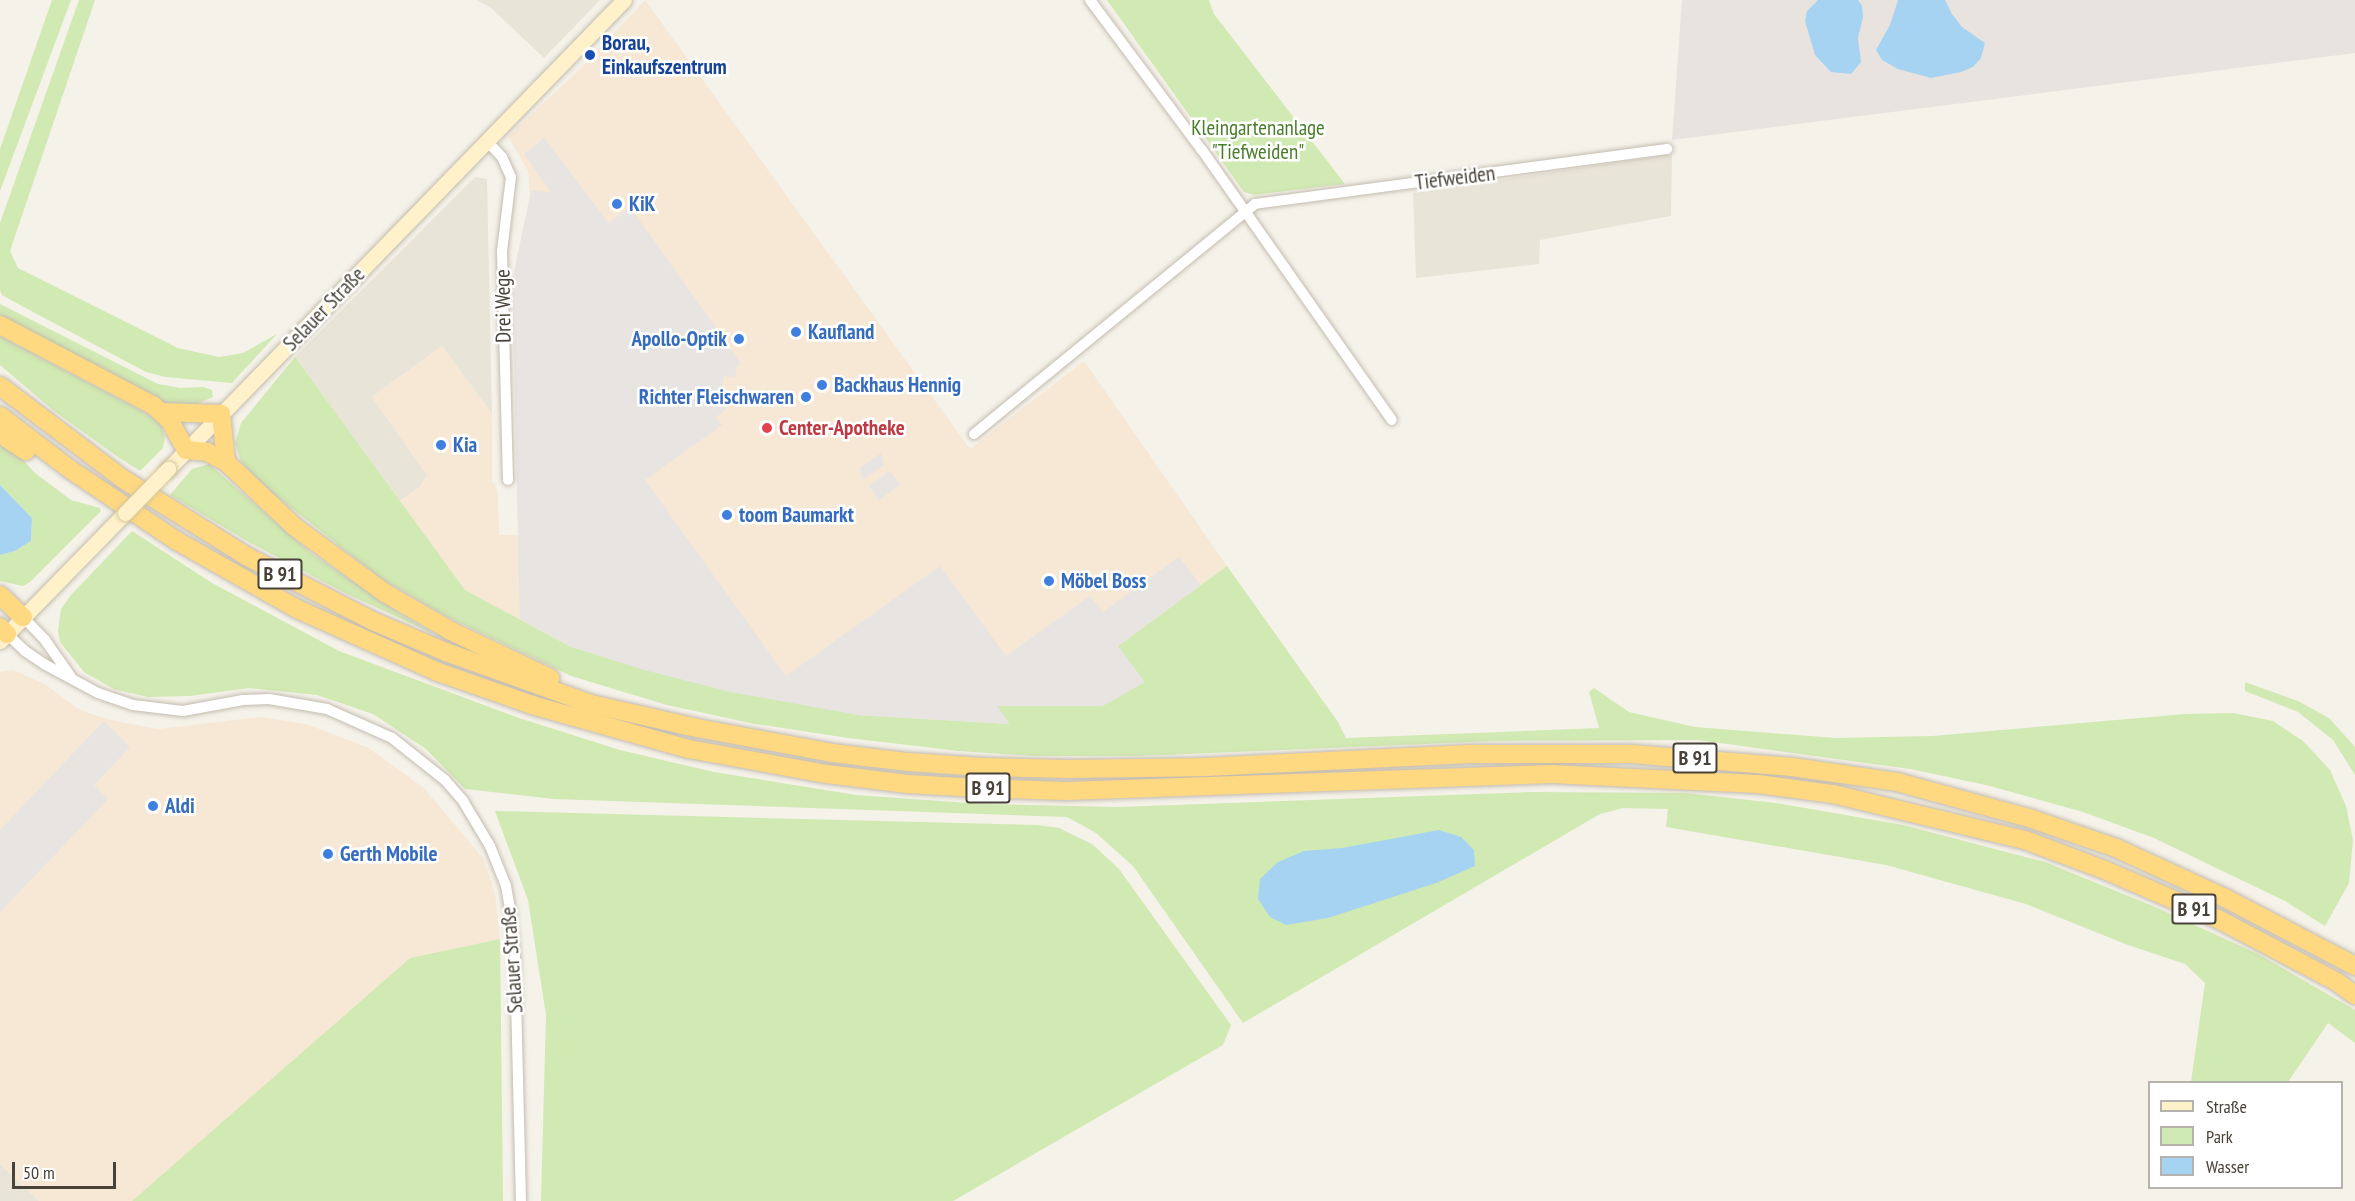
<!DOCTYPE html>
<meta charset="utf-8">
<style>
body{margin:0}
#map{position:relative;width:2355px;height:1201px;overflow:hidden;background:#f5f2ea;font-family:"PT Sans Narrow",sans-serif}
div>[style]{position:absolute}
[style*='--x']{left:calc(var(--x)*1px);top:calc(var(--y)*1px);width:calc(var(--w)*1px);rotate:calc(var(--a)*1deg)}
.residential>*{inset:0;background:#e9e4d8}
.commercial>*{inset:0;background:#f6e8d5}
.industrial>*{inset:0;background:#e8e3de}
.green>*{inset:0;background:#d1e9b2}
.parking>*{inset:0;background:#e7e4e1;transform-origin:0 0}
.water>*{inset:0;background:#a6d3f2}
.roads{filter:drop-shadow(0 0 2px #c4bcaf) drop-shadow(0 0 2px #c4bcaf)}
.minor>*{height:10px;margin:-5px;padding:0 5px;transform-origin:5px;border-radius:5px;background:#fff}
.secondary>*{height:15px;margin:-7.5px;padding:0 7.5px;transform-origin:7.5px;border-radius:7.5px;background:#fff2ca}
.trunk>*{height:18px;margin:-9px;padding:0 9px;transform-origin:9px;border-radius:9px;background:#ffd882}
.bridges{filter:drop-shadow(0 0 2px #d5c699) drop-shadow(0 0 2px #d5c699)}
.secondary-bridge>*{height:15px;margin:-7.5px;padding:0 7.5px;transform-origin:7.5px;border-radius:7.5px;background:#fff2ca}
.dots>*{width:16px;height:16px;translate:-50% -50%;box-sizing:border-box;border:3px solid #fff;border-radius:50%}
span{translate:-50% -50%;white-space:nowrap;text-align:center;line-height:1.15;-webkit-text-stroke:5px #fff;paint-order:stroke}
.shield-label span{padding:2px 4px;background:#fff;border:2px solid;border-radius:4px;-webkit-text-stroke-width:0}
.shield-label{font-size:20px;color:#494238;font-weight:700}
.transit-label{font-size:21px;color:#164399;font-weight:700}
.left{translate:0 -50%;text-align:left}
.park-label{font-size:21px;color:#497d29}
.street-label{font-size:21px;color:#494238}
.shop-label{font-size:21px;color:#366cbe;font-weight:700}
.right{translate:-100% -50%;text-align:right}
.health-label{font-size:21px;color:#be3a42;font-weight:700}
.legend{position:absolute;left:2148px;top:1081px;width:195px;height:108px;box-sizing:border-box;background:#fff;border:2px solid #b6b3af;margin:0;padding:8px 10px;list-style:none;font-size:18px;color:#494238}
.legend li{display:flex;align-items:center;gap:12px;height:30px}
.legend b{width:30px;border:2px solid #b6b3af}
.scale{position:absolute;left:12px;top:1162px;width:104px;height:27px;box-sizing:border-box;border:3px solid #494238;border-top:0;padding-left:8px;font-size:18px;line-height:21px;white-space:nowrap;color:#494238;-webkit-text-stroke:4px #fff;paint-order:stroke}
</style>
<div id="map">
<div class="residential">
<i style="clip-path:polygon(476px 0,600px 0,544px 58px,490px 7px)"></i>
<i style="clip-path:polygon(1672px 154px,1671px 216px,1540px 240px,1539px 264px,1416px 278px,1413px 193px)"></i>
<i style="clip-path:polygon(475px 177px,487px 179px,492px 414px,442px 346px,372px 397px,427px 475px,420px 487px,400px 501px,295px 357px)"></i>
<i style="clip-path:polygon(0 1164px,39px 1201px,0 1201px)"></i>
</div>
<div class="commercial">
<i style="clip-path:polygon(645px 0,970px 449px,1084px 361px,1227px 566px,1010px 724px,858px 715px,571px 647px,465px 590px,400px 501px,420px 487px,427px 475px,372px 397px,442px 346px,492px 414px,492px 483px,495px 483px,498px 495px,499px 535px,519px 535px,512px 282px,530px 199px,528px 171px,508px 136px,577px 72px)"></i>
<i style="clip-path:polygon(13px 670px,45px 684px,78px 709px,110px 720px,158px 729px,260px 717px,306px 724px,367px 747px,424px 788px,483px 858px,495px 893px,500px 939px,410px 958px,132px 1201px,39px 1201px,0 1164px,0 672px)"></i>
</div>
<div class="industrial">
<i style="clip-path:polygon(1682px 0,2355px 0,2355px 53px,1672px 140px)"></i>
</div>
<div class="green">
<i style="clip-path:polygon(52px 0,71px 0,0 191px,0 149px)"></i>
<i style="clip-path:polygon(79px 0,95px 0,10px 251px,18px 268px,178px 348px,219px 357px,243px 353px,277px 334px,232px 383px,165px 377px,146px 372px,20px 305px,2px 295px,0 290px,0 223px)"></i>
<i style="clip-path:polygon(1107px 0,1209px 0,1214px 14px,1345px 184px,1254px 195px,1244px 192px)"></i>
<i style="clip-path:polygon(0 304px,158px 384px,180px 388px,203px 387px,212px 390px,213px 397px,199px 403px,197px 408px,164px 403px,0 317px)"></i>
<i style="clip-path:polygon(0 336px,151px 416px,160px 424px,165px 436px,163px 448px,140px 471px,118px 457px,54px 411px,0 365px)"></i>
<i style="clip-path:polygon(295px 357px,465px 590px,571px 647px,858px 715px,1009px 724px,996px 706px,1103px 706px,1118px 646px,1227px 566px,1338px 722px,1346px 738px,1599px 728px,1589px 692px,1594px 688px,1629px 712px,1695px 727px,1836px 738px,1932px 736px,2186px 714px,2233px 713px,2273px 721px,2303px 741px,2330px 770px,2346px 806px,2353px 840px,2349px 883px,2325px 926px,2285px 901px,2154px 838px,2083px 812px,1986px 785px,1910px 769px,1698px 740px,1495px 741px,1139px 756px,1034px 756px,959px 751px,848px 738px,750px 723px,667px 705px,571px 676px,446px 616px,383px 580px,267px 489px,241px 462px,235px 443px,241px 423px)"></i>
<i style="clip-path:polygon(0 445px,21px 458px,35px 473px,71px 500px,100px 508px,101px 511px,30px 582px,23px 586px,0 581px,0 555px,15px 551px,31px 541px,32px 518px,0 485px)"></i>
<i style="clip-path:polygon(209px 464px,311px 553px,402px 615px,436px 635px,345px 593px,247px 541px,170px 495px,192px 469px)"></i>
<i style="clip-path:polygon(132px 531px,212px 583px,339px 651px,519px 718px,620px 750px,714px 772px,856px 795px,981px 804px,1118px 807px,1530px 792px,1685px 793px,1776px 803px,1903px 825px,2045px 862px,2155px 907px,2258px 954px,2355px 1010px,2355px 1043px,2328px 1023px,2288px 1082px,2191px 1082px,2205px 983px,2185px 964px,2128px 945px,2026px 904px,1886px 865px,1666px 827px,1668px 809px,1623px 808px,1600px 814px,1243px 1023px,1133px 866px,1096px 833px,1067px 817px,554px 799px,465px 789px,426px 749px,373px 714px,317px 695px,249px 688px,190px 696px,148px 697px,114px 689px,84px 672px,60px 642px,58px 631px,61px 609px,71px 595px)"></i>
<i style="clip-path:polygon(2245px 682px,2298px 701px,2329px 718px,2355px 747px,2355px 775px,2333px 740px,2298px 712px,2245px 691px)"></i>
<i style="clip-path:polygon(495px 811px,1038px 825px,1059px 828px,1092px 844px,1119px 869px,1231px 1025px,1223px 1045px,953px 1201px,541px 1201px,546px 1015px,528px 900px)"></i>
<i style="clip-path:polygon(500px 939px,503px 1201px,132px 1201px,410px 958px)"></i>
</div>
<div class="parking">
<i style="clip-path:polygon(544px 138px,609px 223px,630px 207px,741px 363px,737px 367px,735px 377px,724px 376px,720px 396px,731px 398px,730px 406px,716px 417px,722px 425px,645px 480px,786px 676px,940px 566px,1006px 656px,1090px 596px,1103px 612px,1179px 557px,1201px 585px,1118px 646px,1145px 682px,1103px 706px,997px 706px,1010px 724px,858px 715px,730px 692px,644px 670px,571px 647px,520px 619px,512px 282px,531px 191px,551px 192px,524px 154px)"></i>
<i style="clip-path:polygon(881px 453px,884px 465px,863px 480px,860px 468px)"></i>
<i style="left:890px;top:471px;width:17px;height:26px;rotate:54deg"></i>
<i style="clip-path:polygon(104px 721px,130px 747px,94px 785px,108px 799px,0 912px,0 830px)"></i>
</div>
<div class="water">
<i style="clip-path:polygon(1818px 0,1858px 0,1862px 6px,1863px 17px,1858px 38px,1861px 62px,1851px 74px,1831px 72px,1815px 55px,1805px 21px,1807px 11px)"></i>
<i style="clip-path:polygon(1898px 0,1945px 0,1952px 14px,1962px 27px,1985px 43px,1981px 58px,1973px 67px,1961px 72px,1931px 78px,1898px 69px,1882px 60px,1876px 50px,1890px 25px)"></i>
<i style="clip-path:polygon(0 485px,32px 518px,31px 541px,15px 551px,0 555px)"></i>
<i style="clip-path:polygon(1439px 830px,1461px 837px,1474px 850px,1475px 866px,1436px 883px,1328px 918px,1286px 925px,1270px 917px,1258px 899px,1260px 879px,1278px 862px,1304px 851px,1342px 848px)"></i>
</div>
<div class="roads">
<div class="minor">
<i style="--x:1090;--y:0;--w:187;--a:53.3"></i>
<i style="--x:1202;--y:150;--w:330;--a:54.9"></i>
<i style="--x:487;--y:141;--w:22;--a:47"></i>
<i style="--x:502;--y:157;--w:22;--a:66"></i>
<i style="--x:511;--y:177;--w:75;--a:96.9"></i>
<i style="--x:502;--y:251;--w:229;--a:88.5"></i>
<i style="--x:974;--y:434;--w:363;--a:-39.3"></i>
<i style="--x:1255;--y:204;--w:416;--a:-7.6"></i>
<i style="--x:23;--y:617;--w:32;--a:46"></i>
<i style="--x:45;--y:640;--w:45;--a:54.9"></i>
<i style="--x:7;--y:634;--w:25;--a:43"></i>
<i style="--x:25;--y:651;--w:23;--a:34"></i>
<i style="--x:44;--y:664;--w:61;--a:28.2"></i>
<i style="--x:98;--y:693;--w:37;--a:19"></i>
<i style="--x:133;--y:705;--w:50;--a:6.8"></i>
<i style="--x:183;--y:711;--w:61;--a:-10.4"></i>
<i style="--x:243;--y:700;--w:26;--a:-2"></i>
<i style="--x:269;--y:699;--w:59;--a:9.8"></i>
<i style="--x:327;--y:709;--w:71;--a:24"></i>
<i style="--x:392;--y:738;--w:68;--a:38.4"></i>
<i style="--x:445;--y:780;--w:28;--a:49"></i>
<i style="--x:463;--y:801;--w:52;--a:59"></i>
<i style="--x:490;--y:846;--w:43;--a:68.2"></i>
<i style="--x:506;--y:886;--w:22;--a:80"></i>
<i style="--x:510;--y:908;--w:49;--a:84.2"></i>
<i style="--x:515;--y:957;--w:244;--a:88.6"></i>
</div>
<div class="secondary">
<i style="--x:168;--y:469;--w:654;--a:-45.81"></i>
<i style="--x:0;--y:641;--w:179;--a:-45.7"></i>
</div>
<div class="trunk">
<i style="--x:0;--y:325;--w:174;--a:27.7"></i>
<i style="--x:154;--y:406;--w:22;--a:43"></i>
<i style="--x:170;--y:421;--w:33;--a:61"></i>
<i style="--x:186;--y:450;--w:21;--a:5"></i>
<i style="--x:207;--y:452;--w:21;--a:28"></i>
<i style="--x:226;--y:462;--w:95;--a:43.3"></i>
<i style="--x:295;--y:527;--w:112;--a:36.3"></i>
<i style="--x:385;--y:593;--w:76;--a:29.9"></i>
<i style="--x:451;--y:631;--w:110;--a:25.4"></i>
<i style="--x:0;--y:386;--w:154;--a:37.1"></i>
<i style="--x:123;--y:479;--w:147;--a:32"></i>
<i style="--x:248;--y:557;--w:143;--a:27.1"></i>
<i style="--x:375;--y:622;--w:77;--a:22.9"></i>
<i style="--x:446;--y:652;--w:154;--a:19.7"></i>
<i style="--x:591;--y:704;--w:109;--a:12.8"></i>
<i style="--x:697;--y:728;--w:137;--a:10.5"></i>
<i style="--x:832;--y:753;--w:77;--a:6.8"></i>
<i style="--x:908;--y:762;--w:74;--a:3.9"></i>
<i style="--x:982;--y:767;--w:86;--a:1.3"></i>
<i style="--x:1068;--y:769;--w:138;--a:-0.8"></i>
<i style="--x:1206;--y:767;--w:269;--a:-2.8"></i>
<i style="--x:1475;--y:754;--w:156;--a:0"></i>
<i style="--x:1631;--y:754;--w:162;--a:4.6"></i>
<i style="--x:1792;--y:767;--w:106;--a:8.1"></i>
<i style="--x:1897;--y:782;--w:140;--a:15.3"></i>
<i style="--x:2032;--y:819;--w:89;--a:19"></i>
<i style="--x:2116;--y:848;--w:120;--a:24.6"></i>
<i style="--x:2225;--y:898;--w:147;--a:27.6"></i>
<i style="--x:162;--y:412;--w:59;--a:1.9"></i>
<i style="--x:221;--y:414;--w:48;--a:84.1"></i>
<i style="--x:0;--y:416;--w:89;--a:37.3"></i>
<i style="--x:71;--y:470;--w:128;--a:33.8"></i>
<i style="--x:177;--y:541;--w:138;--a:29.5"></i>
<i style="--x:297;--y:609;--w:154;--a:24.1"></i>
<i style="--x:438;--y:672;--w:100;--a:19.3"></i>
<i style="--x:532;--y:705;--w:163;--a:15.7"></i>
<i style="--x:689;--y:749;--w:140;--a:10.3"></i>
<i style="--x:827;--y:774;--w:81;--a:7.1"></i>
<i style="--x:907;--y:784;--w:71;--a:3.2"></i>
<i style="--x:978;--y:788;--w:88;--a:2"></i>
<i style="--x:1066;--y:791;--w:486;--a:-2"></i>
<i style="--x:1552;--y:774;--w:206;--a:2.8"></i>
<i style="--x:1758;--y:784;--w:76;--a:7.6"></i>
<i style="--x:1833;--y:794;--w:197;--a:13.5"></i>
<i style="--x:2025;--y:840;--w:85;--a:20.6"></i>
<i style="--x:2105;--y:870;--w:123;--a:23.4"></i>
<i style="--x:2218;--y:919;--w:135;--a:27.9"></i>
<i style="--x:2337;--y:982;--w:22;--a:36"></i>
<i style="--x:0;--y:434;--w:31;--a:33"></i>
<i style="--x:0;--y:595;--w:32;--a:44"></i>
<i style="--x:0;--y:627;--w:10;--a:45"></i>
</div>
</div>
<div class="bridges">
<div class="secondary-bridge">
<i style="--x:125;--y:513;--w:62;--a:-45.7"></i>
</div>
</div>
<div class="dots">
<i style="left:590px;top:55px;background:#1a4fb4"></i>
<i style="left:617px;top:204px;background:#3f7fe0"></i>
<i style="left:796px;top:332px;background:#3f7fe0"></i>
<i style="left:739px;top:339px;background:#3f7fe0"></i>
<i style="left:822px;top:385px;background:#3f7fe0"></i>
<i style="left:806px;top:397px;background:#3f7fe0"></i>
<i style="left:767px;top:428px;background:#e0444e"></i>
<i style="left:441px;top:445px;background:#3f7fe0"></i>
<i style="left:727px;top:515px;background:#3f7fe0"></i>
<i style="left:1049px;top:581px;background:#3f7fe0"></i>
<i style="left:153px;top:806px;background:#3f7fe0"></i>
<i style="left:328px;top:854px;background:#3f7fe0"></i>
</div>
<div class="shield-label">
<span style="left:280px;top:574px">B 91</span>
<span style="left:1695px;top:758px">B 91</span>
<span style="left:988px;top:788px">B 91</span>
<span style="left:2194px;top:909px">B 91</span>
</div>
<div class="transit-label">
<span class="left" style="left:602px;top:55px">Borau,<br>Einkaufszentrum</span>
</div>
<div class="park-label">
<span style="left:1258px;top:140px">Kleingartenanlage<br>"Tiefweiden"</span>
</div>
<div class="street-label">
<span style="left:1455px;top:178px;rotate:-7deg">Tiefweiden</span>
<span style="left:503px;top:306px;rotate:-91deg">Drei Wege</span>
<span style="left:324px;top:309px;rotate:-46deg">Selauer Straße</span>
<span style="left:512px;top:960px;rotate:-94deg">Selauer Straße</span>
</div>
<div class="shop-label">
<span class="left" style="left:629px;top:204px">KiK</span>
<span class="left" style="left:808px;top:332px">Kaufland</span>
<span class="right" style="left:727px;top:339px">Apollo-Optik</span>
<span class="left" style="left:834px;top:385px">Backhaus Hennig</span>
<span class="right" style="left:794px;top:397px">Richter Fleischwaren</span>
<span class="left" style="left:453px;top:445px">Kia</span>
<span class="left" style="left:739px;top:515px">toom Baumarkt</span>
<span class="left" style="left:1061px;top:581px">Möbel Boss</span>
<span class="left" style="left:165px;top:806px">Aldi</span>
<span class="left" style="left:340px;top:854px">Gerth Mobile</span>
</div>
<div class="health-label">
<span class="left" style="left:779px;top:428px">Center-Apotheke</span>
</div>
<ul class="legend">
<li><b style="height:8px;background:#fff2ca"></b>Straße</li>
<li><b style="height:16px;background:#d1e9b2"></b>Park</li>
<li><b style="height:16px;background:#a6d3f2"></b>Wasser</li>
</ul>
<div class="scale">50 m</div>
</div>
